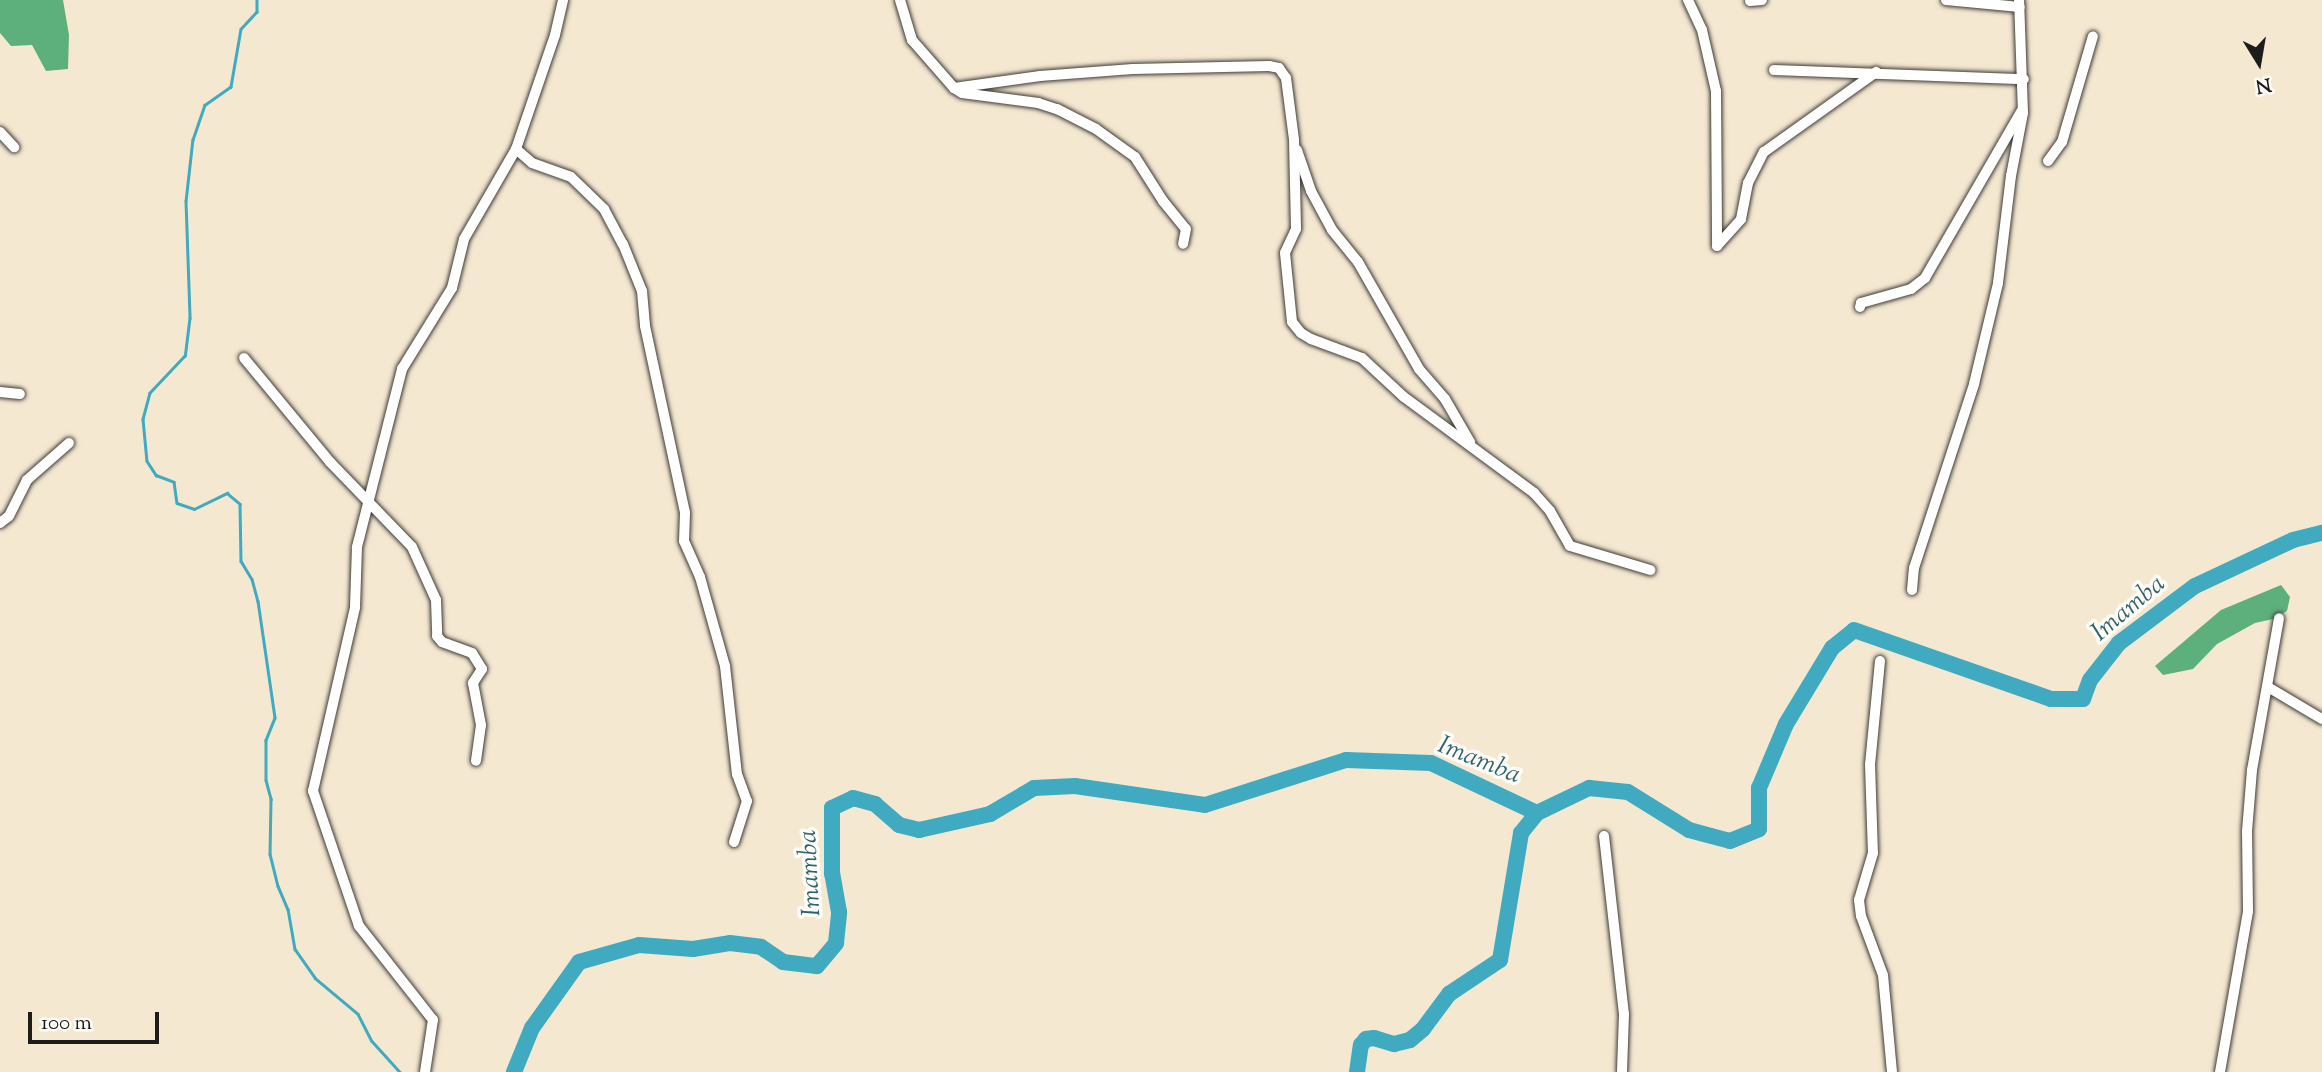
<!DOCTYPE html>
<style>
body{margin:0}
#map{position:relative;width:2322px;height:1072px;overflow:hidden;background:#f5e8d1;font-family:"Sorts Mill Goudy",serif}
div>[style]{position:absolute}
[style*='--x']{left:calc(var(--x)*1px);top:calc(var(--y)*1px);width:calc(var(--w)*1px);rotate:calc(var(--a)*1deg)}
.forest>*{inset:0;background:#5daf7b}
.stream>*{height:2.5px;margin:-1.25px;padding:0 1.25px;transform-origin:1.25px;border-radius:1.25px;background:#40aac0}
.river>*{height:16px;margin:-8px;padding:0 8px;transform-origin:8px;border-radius:8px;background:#40aac0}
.roads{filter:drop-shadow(0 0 2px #3d3b37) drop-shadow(0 0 2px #3d3b37)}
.minor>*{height:10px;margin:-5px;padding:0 5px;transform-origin:5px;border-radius:5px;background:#fff}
span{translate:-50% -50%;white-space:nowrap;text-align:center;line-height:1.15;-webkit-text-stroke:7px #fdfcf7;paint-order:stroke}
.water-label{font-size:26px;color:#2e636e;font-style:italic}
.north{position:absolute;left:2224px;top:28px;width:70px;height:70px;-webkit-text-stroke:5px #fdfcf7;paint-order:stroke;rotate:169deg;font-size:19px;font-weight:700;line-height:28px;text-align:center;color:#1c1c1c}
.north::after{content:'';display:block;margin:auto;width:24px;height:32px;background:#1c1c1c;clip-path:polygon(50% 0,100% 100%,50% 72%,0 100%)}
.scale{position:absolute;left:28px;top:1012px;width:131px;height:32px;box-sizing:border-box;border:4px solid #1c1c1c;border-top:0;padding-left:9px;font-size:21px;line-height:24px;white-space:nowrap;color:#1c1c1c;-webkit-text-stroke:5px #fdfcf7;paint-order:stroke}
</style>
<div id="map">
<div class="forest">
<i style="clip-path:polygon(0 0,63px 0,69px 35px,68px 69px,46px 71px,32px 45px,11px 46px,0 33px)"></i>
<i style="clip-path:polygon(2281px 585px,2290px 597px,2287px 611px,2273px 619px,2255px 623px,2217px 644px,2193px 669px,2163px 675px,2155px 666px,2221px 610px)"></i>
</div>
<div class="stream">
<i style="--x:257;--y:0;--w:12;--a:90"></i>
<i style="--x:257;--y:12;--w:23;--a:133"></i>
<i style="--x:241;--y:29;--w:59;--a:99.8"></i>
<i style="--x:231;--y:87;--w:32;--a:145"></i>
<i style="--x:205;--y:105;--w:36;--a:109"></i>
<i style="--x:193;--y:139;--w:62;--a:96.4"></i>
<i style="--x:186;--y:201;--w:117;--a:88"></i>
<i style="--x:190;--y:318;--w:38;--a:97"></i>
<i style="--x:185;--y:356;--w:51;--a:133.4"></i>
<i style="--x:150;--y:393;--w:27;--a:105"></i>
<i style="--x:143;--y:419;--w:42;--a:84.6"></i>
<i style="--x:147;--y:461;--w:17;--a:57"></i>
<i style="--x:156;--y:475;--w:19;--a:21"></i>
<i style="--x:174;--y:482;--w:21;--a:82"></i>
<i style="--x:177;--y:503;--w:18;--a:19"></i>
<i style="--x:194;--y:509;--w:37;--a:-26"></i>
<i style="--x:227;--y:493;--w:17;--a:40"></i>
<i style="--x:240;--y:504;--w:57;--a:89"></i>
<i style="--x:241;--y:561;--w:21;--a:59"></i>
<i style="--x:252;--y:579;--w:23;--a:75"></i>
<i style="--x:258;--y:601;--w:118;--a:81.7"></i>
<i style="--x:275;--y:718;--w:24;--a:112"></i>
<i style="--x:266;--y:740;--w:40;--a:90"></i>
<i style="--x:266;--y:780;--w:20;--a:75"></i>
<i style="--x:271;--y:799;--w:55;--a:91"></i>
<i style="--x:270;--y:854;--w:33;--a:76"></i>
<i style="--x:278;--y:886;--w:25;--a:67"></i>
<i style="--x:288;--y:909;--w:41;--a:80.1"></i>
<i style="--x:295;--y:949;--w:35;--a:55"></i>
<i style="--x:315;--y:978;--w:56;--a:39.9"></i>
<i style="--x:358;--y:1014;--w:30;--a:63"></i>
<i style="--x:372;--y:1041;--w:42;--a:47.9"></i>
</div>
<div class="river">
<i style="--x:514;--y:1072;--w:48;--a:-67.8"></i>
<i style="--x:532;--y:1028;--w:81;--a:-54.5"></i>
<i style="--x:579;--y:962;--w:62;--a:-15.8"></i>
<i style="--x:639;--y:945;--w:54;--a:4.2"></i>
<i style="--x:693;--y:949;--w:37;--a:-9"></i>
<i style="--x:730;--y:943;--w:31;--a:7"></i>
<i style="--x:761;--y:947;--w:27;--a:34"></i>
<i style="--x:783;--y:962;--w:34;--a:7"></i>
<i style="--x:817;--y:966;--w:30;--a:-50"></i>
<i style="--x:836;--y:943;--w:31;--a:-84"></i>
<i style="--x:839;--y:912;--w:39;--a:-100"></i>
<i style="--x:832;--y:874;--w:66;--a:-90"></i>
<i style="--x:832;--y:808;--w:23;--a:-25"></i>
<i style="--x:853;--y:798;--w:23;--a:15"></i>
<i style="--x:875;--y:804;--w:32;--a:41"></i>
<i style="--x:899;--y:825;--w:21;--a:14"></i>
<i style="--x:919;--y:830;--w:73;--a:-12.7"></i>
<i style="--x:990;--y:814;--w:51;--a:-30.6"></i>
<i style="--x:1034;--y:788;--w:41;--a:-2.8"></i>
<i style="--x:1075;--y:786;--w:131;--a:8.3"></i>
<i style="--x:1205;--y:805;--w:148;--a:-17.7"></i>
<i style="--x:1346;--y:760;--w:85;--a:2"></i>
<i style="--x:1431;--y:763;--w:117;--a:25.3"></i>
<i style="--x:1537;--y:813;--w:58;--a:-25.7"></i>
<i style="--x:1589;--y:788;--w:39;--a:6"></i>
<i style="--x:1628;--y:792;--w:72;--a:31.9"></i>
<i style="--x:1689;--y:830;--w:42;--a:15"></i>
<i style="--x:1730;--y:841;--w:31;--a:-22"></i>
<i style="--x:1759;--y:829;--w:41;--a:-90"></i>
<i style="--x:1759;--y:788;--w:69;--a:-67.1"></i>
<i style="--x:1786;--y:724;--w:89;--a:-58.8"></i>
<i style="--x:1832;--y:648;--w:28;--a:-39"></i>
<i style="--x:1854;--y:630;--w:209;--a:19.3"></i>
<i style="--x:2051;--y:699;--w:32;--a:0"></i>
<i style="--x:2083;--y:699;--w:20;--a:-70"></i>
<i style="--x:2090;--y:680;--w:47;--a:-51.9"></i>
<i style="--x:2119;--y:643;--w:95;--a:-36.9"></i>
<i style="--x:2195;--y:586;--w:108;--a:-25.1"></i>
<i style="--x:2293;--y:540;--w:30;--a:-14"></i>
<i style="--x:1357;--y:1072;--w:27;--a:-82"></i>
<i style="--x:1361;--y:1045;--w:8;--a:-50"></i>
<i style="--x:1366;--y:1039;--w:8;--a:-7"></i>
<i style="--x:1374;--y:1038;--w:21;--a:17"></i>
<i style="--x:1394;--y:1044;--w:16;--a:-14"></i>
<i style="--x:1410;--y:1040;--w:17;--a:-40"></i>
<i style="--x:1423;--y:1029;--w:44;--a:-53.4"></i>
<i style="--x:1449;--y:994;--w:61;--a:-33.7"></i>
<i style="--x:1500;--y:960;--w:129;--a:-80.6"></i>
<i style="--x:1521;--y:833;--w:26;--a:-51"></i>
</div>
<div class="roads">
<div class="minor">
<i style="--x:900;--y:0;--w:42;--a:73.3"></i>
<i style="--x:912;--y:40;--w:64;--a:48.8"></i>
<i style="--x:954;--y:88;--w:9;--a:32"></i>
<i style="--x:962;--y:93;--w:77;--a:7.5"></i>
<i style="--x:1038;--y:103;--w:20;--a:18"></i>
<i style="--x:1057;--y:109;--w:44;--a:27.1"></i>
<i style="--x:1096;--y:129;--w:48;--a:35.7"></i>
<i style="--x:1135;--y:157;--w:52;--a:57.5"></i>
<i style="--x:1163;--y:201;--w:36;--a:51"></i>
<i style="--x:1186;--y:229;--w:15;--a:101"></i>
<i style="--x:1688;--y:0;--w:33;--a:65"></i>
<i style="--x:1702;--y:30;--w:63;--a:77.1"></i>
<i style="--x:1716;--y:91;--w:155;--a:89.6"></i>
<i style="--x:1717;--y:246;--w:36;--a:-48"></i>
<i style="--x:1741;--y:219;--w:37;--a:-79"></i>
<i style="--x:1748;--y:183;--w:35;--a:-63"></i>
<i style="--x:1764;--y:152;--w:138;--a:-35.5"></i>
<i style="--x:1946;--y:0;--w:74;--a:5.4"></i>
<i style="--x:1750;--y:1;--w:12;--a:-5"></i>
<i style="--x:1774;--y:70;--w:250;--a:2.1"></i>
<i style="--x:954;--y:88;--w:87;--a:-7.9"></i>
<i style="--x:1040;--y:76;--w:93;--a:-4.3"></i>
<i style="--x:1133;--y:69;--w:136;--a:-1.3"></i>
<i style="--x:1269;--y:66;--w:10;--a:11"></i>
<i style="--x:1279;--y:68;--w:12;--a:55"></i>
<i style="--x:1286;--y:78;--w:63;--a:82.6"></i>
<i style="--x:1294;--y:140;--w:89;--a:88.7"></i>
<i style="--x:1296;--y:229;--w:26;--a:115"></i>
<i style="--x:1285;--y:253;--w:69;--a:84.2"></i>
<i style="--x:1292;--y:322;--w:14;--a:51"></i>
<i style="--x:1301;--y:333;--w:12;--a:31"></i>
<i style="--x:1311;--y:339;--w:54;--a:20.4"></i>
<i style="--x:1362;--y:358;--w:57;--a:42.9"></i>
<i style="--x:1404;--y:397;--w:162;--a:36.4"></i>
<i style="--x:1534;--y:493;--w:24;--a:48"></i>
<i style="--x:1550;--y:511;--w:40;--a:60.3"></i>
<i style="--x:1570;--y:546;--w:84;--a:16.7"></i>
<i style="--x:0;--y:132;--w:21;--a:47"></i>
<i style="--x:516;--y:149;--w:21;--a:41"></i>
<i style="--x:532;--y:163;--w:41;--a:19.7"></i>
<i style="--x:571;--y:177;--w:46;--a:44.1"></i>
<i style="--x:604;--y:209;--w:40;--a:62"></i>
<i style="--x:623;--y:244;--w:51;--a:68"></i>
<i style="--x:642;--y:291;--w:35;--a:85"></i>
<i style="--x:645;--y:326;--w:191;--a:77.9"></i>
<i style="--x:685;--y:513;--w:28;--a:92"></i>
<i style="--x:684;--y:541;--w:39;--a:66"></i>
<i style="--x:700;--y:577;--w:92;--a:74.3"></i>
<i style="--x:725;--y:666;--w:109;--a:83.7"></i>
<i style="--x:737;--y:774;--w:29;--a:70"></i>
<i style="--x:747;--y:801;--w:43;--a:107.6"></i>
<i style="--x:1297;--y:150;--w:43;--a:71.1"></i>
<i style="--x:1311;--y:191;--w:44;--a:61.7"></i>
<i style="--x:1332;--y:230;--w:41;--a:50.9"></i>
<i style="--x:1358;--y:262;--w:123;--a:60.3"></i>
<i style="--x:1419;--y:369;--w:40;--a:49"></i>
<i style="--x:1445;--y:399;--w:50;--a:59.8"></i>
<i style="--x:2048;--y:161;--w:24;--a:-54"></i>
<i style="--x:2062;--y:142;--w:110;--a:-73.7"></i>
<i style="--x:1860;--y:307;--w:4;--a:-76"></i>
<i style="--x:1861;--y:303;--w:52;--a:-15.6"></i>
<i style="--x:1911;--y:289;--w:18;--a:-38"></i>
<i style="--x:1925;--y:278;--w:192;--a:-60"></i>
<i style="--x:244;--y:358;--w:135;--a:50.4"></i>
<i style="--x:330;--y:462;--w:118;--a:46"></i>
<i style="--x:412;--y:547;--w:58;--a:65.6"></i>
<i style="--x:436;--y:600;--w:36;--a:88"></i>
<i style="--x:437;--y:636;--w:8;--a:50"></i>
<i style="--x:442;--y:642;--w:32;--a:20"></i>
<i style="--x:472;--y:653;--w:19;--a:58"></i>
<i style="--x:482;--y:669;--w:17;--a:123"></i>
<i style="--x:473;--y:683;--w:43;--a:79.2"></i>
<i style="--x:481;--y:725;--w:36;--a:98"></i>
<i style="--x:0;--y:392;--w:20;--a:6"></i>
<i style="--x:0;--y:523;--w:11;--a:-38"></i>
<i style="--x:9;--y:516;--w:40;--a:-63.4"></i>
<i style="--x:27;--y:480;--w:56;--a:-41.4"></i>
<i style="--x:1912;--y:590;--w:22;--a:-85"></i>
<i style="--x:1914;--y:568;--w:194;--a:-71.9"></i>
<i style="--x:1974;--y:384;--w:104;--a:-76.6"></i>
<i style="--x:1998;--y:283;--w:108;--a:-83.1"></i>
<i style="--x:2011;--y:176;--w:64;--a:-79.2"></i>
<i style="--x:2023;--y:113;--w:113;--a:-92"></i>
<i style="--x:1880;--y:661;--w:103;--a:95.5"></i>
<i style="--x:1870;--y:764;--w:89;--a:88.1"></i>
<i style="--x:1873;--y:853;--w:49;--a:106.6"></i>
<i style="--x:1859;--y:900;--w:16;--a:83"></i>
<i style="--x:1861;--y:916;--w:63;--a:69.6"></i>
<i style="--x:1883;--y:975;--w:97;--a:84.7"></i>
<i style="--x:2268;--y:687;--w:63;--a:30.7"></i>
<i style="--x:1604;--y:836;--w:179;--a:83.6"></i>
<i style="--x:1624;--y:1014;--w:58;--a:92"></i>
<i style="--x:425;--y:1072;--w:53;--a:-81.3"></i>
<i style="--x:433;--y:1020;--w:120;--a:-128.2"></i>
<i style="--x:359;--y:926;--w:143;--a:-108.8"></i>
<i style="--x:313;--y:791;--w:189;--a:-77.1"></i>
<i style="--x:355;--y:607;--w:60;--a:-88.1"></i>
<i style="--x:357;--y:547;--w:184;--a:-75.8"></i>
<i style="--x:402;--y:369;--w:95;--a:-58.3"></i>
<i style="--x:452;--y:288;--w:50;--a:-76.2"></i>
<i style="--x:464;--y:239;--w:104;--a:-60"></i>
<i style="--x:516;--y:149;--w:120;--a:-71.1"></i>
<i style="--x:555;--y:35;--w:36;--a:-77"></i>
<i style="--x:2220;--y:1072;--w:163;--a:-80.1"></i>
<i style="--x:2248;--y:911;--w:80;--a:-90.7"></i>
<i style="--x:2247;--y:831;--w:61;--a:-85.3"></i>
<i style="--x:2252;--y:770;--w:154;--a:-79.9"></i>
</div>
</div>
<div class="water-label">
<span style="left:2129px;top:609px;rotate:-40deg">Imamba</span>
<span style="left:1479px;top:761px;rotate:22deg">Imamba</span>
<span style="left:811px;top:873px;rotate:-93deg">Imamba</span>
</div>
<div class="north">N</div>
<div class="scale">100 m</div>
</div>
